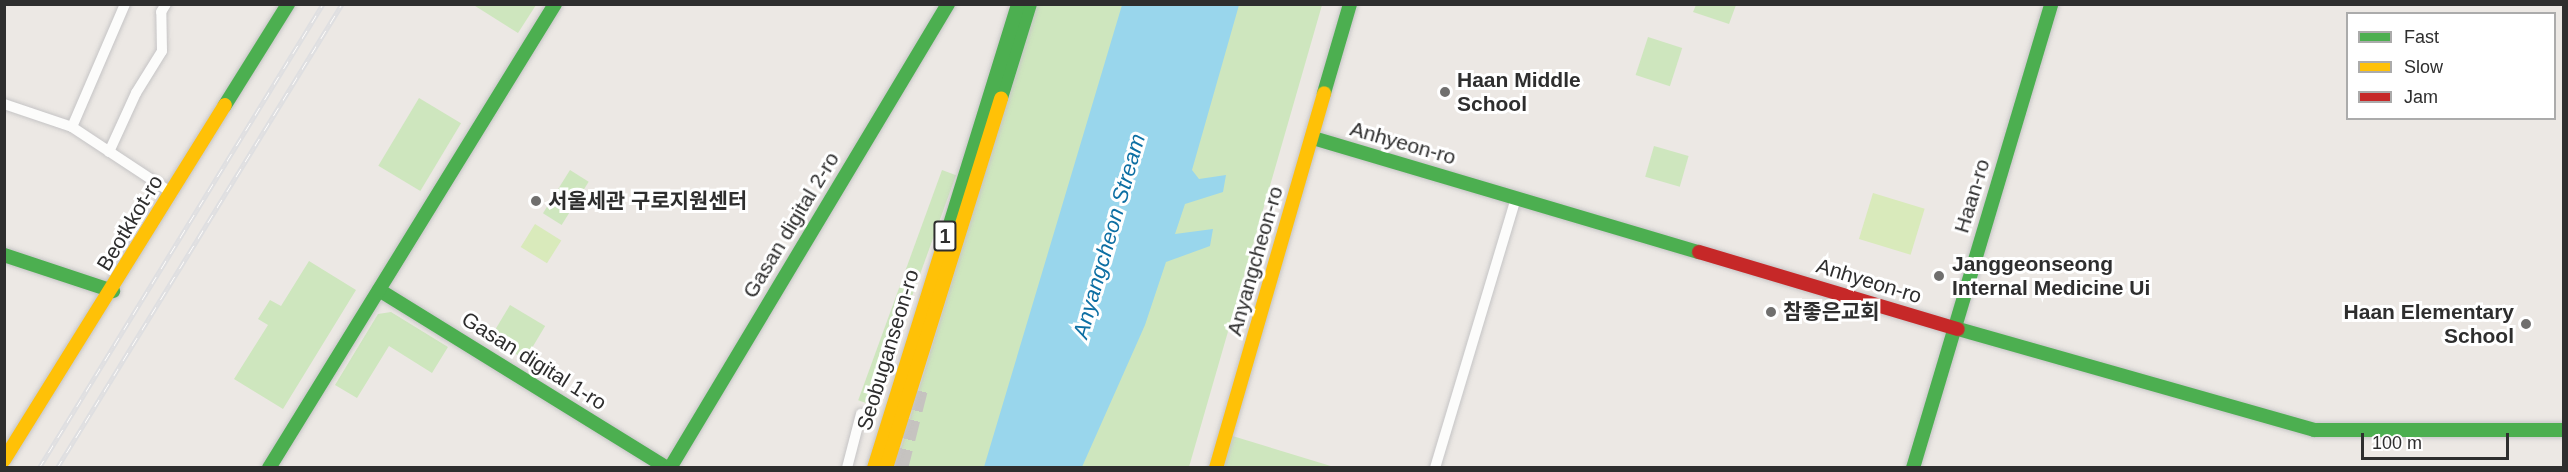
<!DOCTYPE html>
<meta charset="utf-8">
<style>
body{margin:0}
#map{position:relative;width:2568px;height:472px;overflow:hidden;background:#ece8e4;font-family:Arial,"Noto Sans KR",sans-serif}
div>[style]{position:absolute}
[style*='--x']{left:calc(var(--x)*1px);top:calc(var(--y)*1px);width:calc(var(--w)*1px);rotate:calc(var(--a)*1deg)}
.green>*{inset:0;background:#cee6be;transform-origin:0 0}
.pitch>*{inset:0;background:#d9eabb;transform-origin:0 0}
.water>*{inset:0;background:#99d6ec}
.highway-tunnel>*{height:20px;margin-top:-10px;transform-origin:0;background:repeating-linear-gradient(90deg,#c6c3c0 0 20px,transparent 0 30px)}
.roads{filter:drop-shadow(0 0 2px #c5c4c5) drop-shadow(0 0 2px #c5c4c5)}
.street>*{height:10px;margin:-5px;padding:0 5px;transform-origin:5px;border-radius:5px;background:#fcfcfb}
.fast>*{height:14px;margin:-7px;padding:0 7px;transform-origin:7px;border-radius:7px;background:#4caf50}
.slow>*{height:14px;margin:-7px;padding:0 7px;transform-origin:7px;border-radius:7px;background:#ffc107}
.jam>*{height:14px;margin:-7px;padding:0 7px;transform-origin:7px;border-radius:7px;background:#c62828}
.rail>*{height:5px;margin-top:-2.5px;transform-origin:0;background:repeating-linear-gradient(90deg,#fff 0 9px,#dfdfe1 0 18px);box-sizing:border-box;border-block:2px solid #dfdfe1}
.dots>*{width:16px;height:16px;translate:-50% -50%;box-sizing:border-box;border:3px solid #fff;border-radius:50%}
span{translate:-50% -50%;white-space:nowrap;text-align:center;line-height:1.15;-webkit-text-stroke:6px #fff;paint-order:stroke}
.shield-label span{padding:2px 4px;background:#fff;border:2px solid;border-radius:4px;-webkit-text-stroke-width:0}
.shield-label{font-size:20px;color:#2e2e2e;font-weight:700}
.poi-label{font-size:21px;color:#2e2e2e;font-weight:700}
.left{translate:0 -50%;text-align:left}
.right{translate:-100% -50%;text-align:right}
.street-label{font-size:21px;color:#2e2e2e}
.water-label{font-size:22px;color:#0d6fa3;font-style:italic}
.frame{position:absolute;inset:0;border:6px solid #2e2e2e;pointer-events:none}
.legend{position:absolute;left:2346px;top:12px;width:210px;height:108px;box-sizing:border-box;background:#fff;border:2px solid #ababab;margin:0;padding:8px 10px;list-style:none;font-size:18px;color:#2e2e2e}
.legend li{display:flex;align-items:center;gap:12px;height:30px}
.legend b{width:30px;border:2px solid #ababab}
.scale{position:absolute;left:2361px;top:433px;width:148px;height:27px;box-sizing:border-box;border:3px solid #2e2e2e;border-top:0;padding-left:8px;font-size:18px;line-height:21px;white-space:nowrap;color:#2e2e2e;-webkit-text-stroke:4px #fff;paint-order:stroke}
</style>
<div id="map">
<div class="green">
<i style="clip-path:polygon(472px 4px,536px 4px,536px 5px,518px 33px)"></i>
<i style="clip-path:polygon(1036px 5px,1322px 5px,1189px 467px,895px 468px)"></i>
<i style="clip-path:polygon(1696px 5px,1696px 4px,1736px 5px,1729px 24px,1693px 12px)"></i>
<i style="left:1648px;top:37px;width:36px;height:40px;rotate:18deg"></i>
<i style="left:419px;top:98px;width:49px;height:79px;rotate:31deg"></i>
<i style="left:1654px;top:146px;width:36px;height:32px;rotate:16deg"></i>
<i style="left:570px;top:170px;width:22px;height:51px;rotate:32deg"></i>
<i style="left:942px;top:170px;width:15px;height:245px;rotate:20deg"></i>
<i style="clip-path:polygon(309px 261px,356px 290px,283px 409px,234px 379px,268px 325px,258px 319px,270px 300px,281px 306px)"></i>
<i style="left:510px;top:305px;width:41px;height:39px;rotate:31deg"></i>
<i style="clip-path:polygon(391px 312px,448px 347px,432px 373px,389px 346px,357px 398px,335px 385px,378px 314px)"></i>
<i style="clip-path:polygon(1226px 434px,1334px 467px,1216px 468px)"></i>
</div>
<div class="pitch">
<i style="left:1873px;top:193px;width:54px;height:48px;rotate:17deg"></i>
<i style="left:535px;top:224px;width:31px;height:27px;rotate:32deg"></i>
</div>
<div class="water">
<i style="clip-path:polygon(1122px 5px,1239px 5px,1192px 170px,1199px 179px,1226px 175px,1223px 192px,1185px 204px,1175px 234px,1213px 229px,1210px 246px,1166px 262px,1145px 325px,1082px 467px,984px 467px)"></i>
</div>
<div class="highway-tunnel">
<i style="--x:898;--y:468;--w:81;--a:-75.8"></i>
</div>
<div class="roads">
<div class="street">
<i style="--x:4;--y:104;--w:72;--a:18.7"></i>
<i style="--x:72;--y:127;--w:120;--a:33.4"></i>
<i style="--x:72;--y:127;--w:134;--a:-66.7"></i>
<i style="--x:109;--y:152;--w:65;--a:-65.4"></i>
<i style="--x:136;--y:93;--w:49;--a:-58.2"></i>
<i style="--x:162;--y:51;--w:39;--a:-91"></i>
<i style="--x:161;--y:12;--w:9;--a:-58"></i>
<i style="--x:847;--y:468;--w:56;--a:-75.5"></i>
<i style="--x:1435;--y:468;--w:282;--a:-73.3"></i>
</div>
<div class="fast">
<i style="--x:1324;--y:93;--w:93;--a:-73.7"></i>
<i style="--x:1001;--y:98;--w:98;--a:-72.9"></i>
<i style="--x:225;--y:105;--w:119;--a:-58"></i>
<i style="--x:1313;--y:138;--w:402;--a:16.5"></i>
<i style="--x:942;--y:250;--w:257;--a:-72.8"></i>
<i style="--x:4;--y:255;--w:115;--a:18.3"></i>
<i style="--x:379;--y:290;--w:339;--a:31.7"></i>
<i style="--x:1958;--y:329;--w:370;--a:15.8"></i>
<i style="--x:2314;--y:430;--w:250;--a:0"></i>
<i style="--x:269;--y:468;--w:545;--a:-58.35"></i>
<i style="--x:670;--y:468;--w:541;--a:-59.07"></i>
<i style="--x:1913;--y:468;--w:484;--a:-73.4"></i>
</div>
<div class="slow">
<i style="--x:4;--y:460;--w:418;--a:-58.1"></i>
<i style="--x:874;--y:468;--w:228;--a:-72.7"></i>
<i style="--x:886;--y:468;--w:387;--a:-72.7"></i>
<i style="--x:1216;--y:468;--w:390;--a:-73.9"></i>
</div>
<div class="jam">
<i style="--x:1699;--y:252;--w:270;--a:16.6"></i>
</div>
</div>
<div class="rail">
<i style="--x:39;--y:468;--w:544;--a:-58.53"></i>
<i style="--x:57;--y:468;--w:545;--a:-58.44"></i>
</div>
<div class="dots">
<i style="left:1445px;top:92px;background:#706f6e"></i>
<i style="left:536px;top:201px;background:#706f6e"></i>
<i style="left:1939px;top:276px;background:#706f6e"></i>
<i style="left:1771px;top:312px;background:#706f6e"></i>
<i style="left:2526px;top:324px;background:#706f6e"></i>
</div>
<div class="shield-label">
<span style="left:945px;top:236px">1</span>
</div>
<div class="poi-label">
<span class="left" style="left:1457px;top:92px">Haan Middle<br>School</span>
<span class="left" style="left:548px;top:201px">서울세관 구로지원센터</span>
<span class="left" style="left:1952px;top:276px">Janggeonseong<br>Internal Medicine Ui</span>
<span class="left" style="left:1783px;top:312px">참좋은교회</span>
<span class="right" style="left:2514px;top:324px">Haan Elementary<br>School</span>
</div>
<div class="street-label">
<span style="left:1403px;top:143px;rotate:16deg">Anhyeon-ro</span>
<span style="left:1972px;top:196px;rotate:-73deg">Haan-ro</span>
<span style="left:130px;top:223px;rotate:-59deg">Beotkkot-ro</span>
<span style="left:791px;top:225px;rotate:-59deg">Gasan digital 2-ro</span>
<span style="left:1255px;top:261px;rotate:-74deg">Anyangcheon-ro</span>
<span style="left:1869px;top:281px;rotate:17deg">Anhyeon-ro</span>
<span style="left:888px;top:350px;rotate:-73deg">Seobuganseon-ro</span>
<span style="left:534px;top:361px;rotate:32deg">Gasan digital 1-ro</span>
</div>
<div class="water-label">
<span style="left:1109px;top:236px;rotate:-74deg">Anyangcheon Stream</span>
</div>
<div class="frame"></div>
<ul class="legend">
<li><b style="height:8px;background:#4caf50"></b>Fast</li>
<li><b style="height:8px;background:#ffc107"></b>Slow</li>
<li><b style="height:8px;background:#c62828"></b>Jam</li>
</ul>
<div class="scale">100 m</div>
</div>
